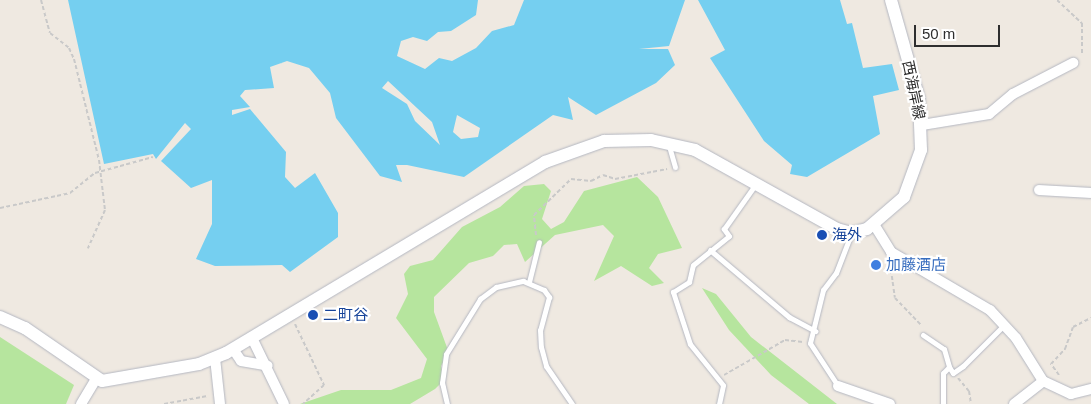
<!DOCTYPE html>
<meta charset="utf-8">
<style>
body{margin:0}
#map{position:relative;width:1091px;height:404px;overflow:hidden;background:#efe9e1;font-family:Arial,"Noto Sans JP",sans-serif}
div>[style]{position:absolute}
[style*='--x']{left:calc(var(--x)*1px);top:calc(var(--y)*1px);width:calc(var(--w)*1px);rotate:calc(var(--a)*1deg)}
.green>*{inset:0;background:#b6e59e}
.water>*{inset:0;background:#75cff0}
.path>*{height:2px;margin-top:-1px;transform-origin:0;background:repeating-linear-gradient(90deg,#c9c9c9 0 4px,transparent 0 6.5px)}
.roads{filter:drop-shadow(0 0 1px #b4b7c1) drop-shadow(0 0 1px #b4b7c1)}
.service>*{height:5px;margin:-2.5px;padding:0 2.5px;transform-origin:2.5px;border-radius:2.5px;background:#fff}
.minor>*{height:10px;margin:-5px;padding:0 5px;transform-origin:5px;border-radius:5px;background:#fff}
.tertiary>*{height:12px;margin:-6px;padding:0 6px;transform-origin:6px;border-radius:6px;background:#fff}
.dots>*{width:14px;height:14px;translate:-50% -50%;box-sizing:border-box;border:2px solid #fff;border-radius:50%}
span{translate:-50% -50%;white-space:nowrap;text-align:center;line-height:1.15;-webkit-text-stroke:4.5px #fff;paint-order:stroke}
.street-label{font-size:15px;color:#2e2e2e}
.transit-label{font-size:15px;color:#164399}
.left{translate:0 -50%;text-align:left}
.shop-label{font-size:15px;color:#366cbe}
.scale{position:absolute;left:914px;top:25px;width:86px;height:22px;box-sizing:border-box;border:2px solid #2e2e2e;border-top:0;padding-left:6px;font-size:15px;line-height:18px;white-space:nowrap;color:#2e2e2e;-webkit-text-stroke:4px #fff;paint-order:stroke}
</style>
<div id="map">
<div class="green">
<i style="clip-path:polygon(637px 177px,658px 197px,682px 248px,658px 254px,649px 268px,664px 283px,652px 286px,621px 266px,594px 281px,614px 236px,603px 225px,555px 235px,525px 262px,517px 244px,504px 245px,493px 256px,469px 263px,434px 297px,434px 312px,449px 353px,441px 366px,444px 380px,435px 389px,410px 404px,300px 404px,341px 390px,391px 390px,421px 378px,427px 359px,396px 318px,408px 294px,404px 274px,410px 266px,433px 260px,462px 227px,500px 207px,524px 186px,544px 184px,551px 191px,542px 219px,551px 229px,564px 222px,584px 191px)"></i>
<i style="clip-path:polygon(702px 288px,716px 294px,751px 337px,837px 404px,809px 404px,771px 375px,729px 330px)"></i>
<i style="clip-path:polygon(0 337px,74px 385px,66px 404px,0 404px)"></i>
</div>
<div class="water">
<i style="clip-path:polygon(evenodd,68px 0,478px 0,476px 15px,451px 31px,438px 32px,427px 41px,413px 37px,401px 41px,397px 56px,425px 69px,439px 58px,452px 61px,476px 48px,492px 31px,514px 25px,524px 0,685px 0,669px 46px,639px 49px,668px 49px,675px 65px,656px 83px,596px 115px,568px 97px,573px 120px,553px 115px,464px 177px,407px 165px,396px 165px,402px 182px,380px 176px,336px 118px,330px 93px,309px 68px,287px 61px,270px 67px,274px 88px,245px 90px,240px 96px,250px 107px,232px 110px,232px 115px,250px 109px,286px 152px,285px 177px,295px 188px,315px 173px,338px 213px,338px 237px,290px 272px,282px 265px,215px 266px,196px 259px,212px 224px,212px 180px,191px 188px,161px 161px,191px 129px,185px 123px,156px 159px,153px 154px,104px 164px,68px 0,388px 81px,432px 122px,440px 145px,415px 121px,407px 104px,382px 88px,388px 81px,68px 0,457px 115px,480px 128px,478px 137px,461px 139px,453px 132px,457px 115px)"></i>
<i style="clip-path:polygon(698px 0,840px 0,847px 24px,852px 23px,863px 68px,892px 64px,899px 90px,873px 96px,880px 134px,807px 177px,790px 174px,792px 165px,764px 141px,710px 58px,725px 50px)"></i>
</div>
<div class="path">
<i style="--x:41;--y:0;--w:34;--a:75"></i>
<i style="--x:50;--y:33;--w:24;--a:38"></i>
<i style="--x:69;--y:48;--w:12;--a:66"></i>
<i style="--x:74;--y:59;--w:104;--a:76.1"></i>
<i style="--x:99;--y:160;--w:50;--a:83.2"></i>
<i style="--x:105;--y:210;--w:42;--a:114.1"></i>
<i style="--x:1057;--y:0;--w:34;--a:43"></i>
<i style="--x:1082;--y:23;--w:32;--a:90"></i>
<i style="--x:0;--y:208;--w:72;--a:-12.1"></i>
<i style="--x:70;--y:193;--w:32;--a:-39"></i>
<i style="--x:95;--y:173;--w:60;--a:-15.4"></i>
<i style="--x:536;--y:235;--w:20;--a:-96"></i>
<i style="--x:534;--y:215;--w:52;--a:-44.2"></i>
<i style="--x:571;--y:179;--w:20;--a:6"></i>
<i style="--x:591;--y:181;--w:13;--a:-27"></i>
<i style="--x:603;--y:175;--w:13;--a:18"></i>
<i style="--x:615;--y:179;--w:53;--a:-10.9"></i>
<i style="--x:890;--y:263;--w:35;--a:82"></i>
<i style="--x:895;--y:298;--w:37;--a:46"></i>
<i style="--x:295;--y:324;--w:68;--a:64.6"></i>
<i style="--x:324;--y:385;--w:28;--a:138"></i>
<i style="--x:724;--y:375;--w:70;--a:-29.8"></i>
<i style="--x:785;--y:340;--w:18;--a:6"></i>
<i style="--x:1059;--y:375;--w:14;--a:-126"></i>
<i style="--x:1051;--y:364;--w:21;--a:-47"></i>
<i style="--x:1065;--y:349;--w:23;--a:-70"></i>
<i style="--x:1073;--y:327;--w:20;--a:-27"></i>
<i style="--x:958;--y:378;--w:17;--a:50"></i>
<i style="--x:969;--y:391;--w:13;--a:81"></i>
<i style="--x:164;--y:404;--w:44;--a:-10.5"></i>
</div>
<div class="roads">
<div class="service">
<i style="--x:669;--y:146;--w:22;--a:74"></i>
<i style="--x:710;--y:250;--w:104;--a:40.3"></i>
<i style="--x:789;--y:317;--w:30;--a:28"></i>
<i style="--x:529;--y:282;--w:41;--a:-76"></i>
<i style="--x:923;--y:335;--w:25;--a:34"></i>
<i style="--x:944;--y:349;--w:19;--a:74"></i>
<i style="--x:949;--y:367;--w:8;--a:135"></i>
<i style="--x:943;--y:373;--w:31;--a:90"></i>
<i style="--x:949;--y:367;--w:7;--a:56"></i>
<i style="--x:953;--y:373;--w:12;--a:-35"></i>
<i style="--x:963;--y:366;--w:58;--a:-45"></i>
<i style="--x:838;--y:386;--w:51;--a:-123.1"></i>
<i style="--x:810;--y:343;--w:55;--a:-76.2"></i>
<i style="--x:823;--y:290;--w:21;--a:-53"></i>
<i style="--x:836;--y:273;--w:42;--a:-69"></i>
<i style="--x:447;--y:404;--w:22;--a:-103"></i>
<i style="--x:442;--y:383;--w:29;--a:-82"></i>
<i style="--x:446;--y:354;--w:65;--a:-58.3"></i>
<i style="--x:480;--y:299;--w:20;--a:-37"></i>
<i style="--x:496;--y:287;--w:28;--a:-13"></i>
<i style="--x:523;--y:281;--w:23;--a:23"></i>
<i style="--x:544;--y:290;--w:9;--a:54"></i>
<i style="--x:549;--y:297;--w:34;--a:105"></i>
<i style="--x:540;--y:330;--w:17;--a:87"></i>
<i style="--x:541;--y:347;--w:20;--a:75"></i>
<i style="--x:546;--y:366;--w:46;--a:55.6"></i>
<i style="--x:719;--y:404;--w:19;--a:-78"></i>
<i style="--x:723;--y:385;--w:53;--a:-128.8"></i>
<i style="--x:690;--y:344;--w:55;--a:-108.1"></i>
<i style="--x:673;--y:292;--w:19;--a:-32"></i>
<i style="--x:689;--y:282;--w:17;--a:-77"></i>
<i style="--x:693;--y:265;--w:46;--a:-38.9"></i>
<i style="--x:729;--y:236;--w:9;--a:-126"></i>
<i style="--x:724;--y:229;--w:54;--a:-54.8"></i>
</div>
<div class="minor">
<i style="--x:922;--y:125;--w:68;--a:-9.3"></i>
<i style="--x:989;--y:114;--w:31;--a:-40"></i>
<i style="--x:1013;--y:94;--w:68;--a:-27.3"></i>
<i style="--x:1039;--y:190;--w:52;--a:3.3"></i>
<i style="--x:875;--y:226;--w:31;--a:58"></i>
<i style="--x:891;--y:252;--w:115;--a:30.4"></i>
<i style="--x:990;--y:310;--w:38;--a:47"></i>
<i style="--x:1016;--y:338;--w:51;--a:57.9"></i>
<i style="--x:1043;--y:381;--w:31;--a:25"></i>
<i style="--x:1071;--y:394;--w:21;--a:-14"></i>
<i style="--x:252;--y:338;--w:73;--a:64.1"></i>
<i style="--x:233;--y:349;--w:14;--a:56"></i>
<i style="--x:241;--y:361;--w:27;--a:10"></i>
<i style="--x:215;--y:358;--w:46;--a:83.8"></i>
<i style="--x:838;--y:386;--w:55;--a:19.1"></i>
<i style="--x:81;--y:404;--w:29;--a:-59"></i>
<i style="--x:1014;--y:404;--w:37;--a:-38"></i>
</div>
<div class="tertiary">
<i style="--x:0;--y:317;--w:27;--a:24"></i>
<i style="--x:25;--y:328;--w:93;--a:34.5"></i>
<i style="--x:102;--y:381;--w:98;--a:-9.9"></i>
<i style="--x:199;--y:364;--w:29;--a:-22"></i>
<i style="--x:226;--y:353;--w:372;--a:-30.9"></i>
<i style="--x:545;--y:162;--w:63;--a:-19.6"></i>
<i style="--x:604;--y:141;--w:47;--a:-1.2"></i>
<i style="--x:651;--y:140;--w:45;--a:12.8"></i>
<i style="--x:695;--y:150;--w:162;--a:29.1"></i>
<i style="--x:837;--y:229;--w:15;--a:16"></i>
<i style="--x:851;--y:233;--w:16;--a:-14"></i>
<i style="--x:867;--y:229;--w:49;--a:-40.9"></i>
<i style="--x:904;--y:197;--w:50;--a:-70.1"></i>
<i style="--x:921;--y:150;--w:51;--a:-92.2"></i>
<i style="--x:919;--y:99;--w:103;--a:-105.8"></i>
</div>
</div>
<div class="dots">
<i style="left:822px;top:235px;background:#1a4fb4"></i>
<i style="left:876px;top:265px;background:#3f7fe0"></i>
<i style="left:313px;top:315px;background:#1a4fb4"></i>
</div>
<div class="street-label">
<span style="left:914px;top:90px;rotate:78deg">西海岸線</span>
</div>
<div class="transit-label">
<span class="left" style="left:832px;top:235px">海外</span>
<span class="left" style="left:323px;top:315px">二町谷</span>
</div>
<div class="shop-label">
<span class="left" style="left:886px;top:265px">加藤酒店</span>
</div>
<div class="scale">50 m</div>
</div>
